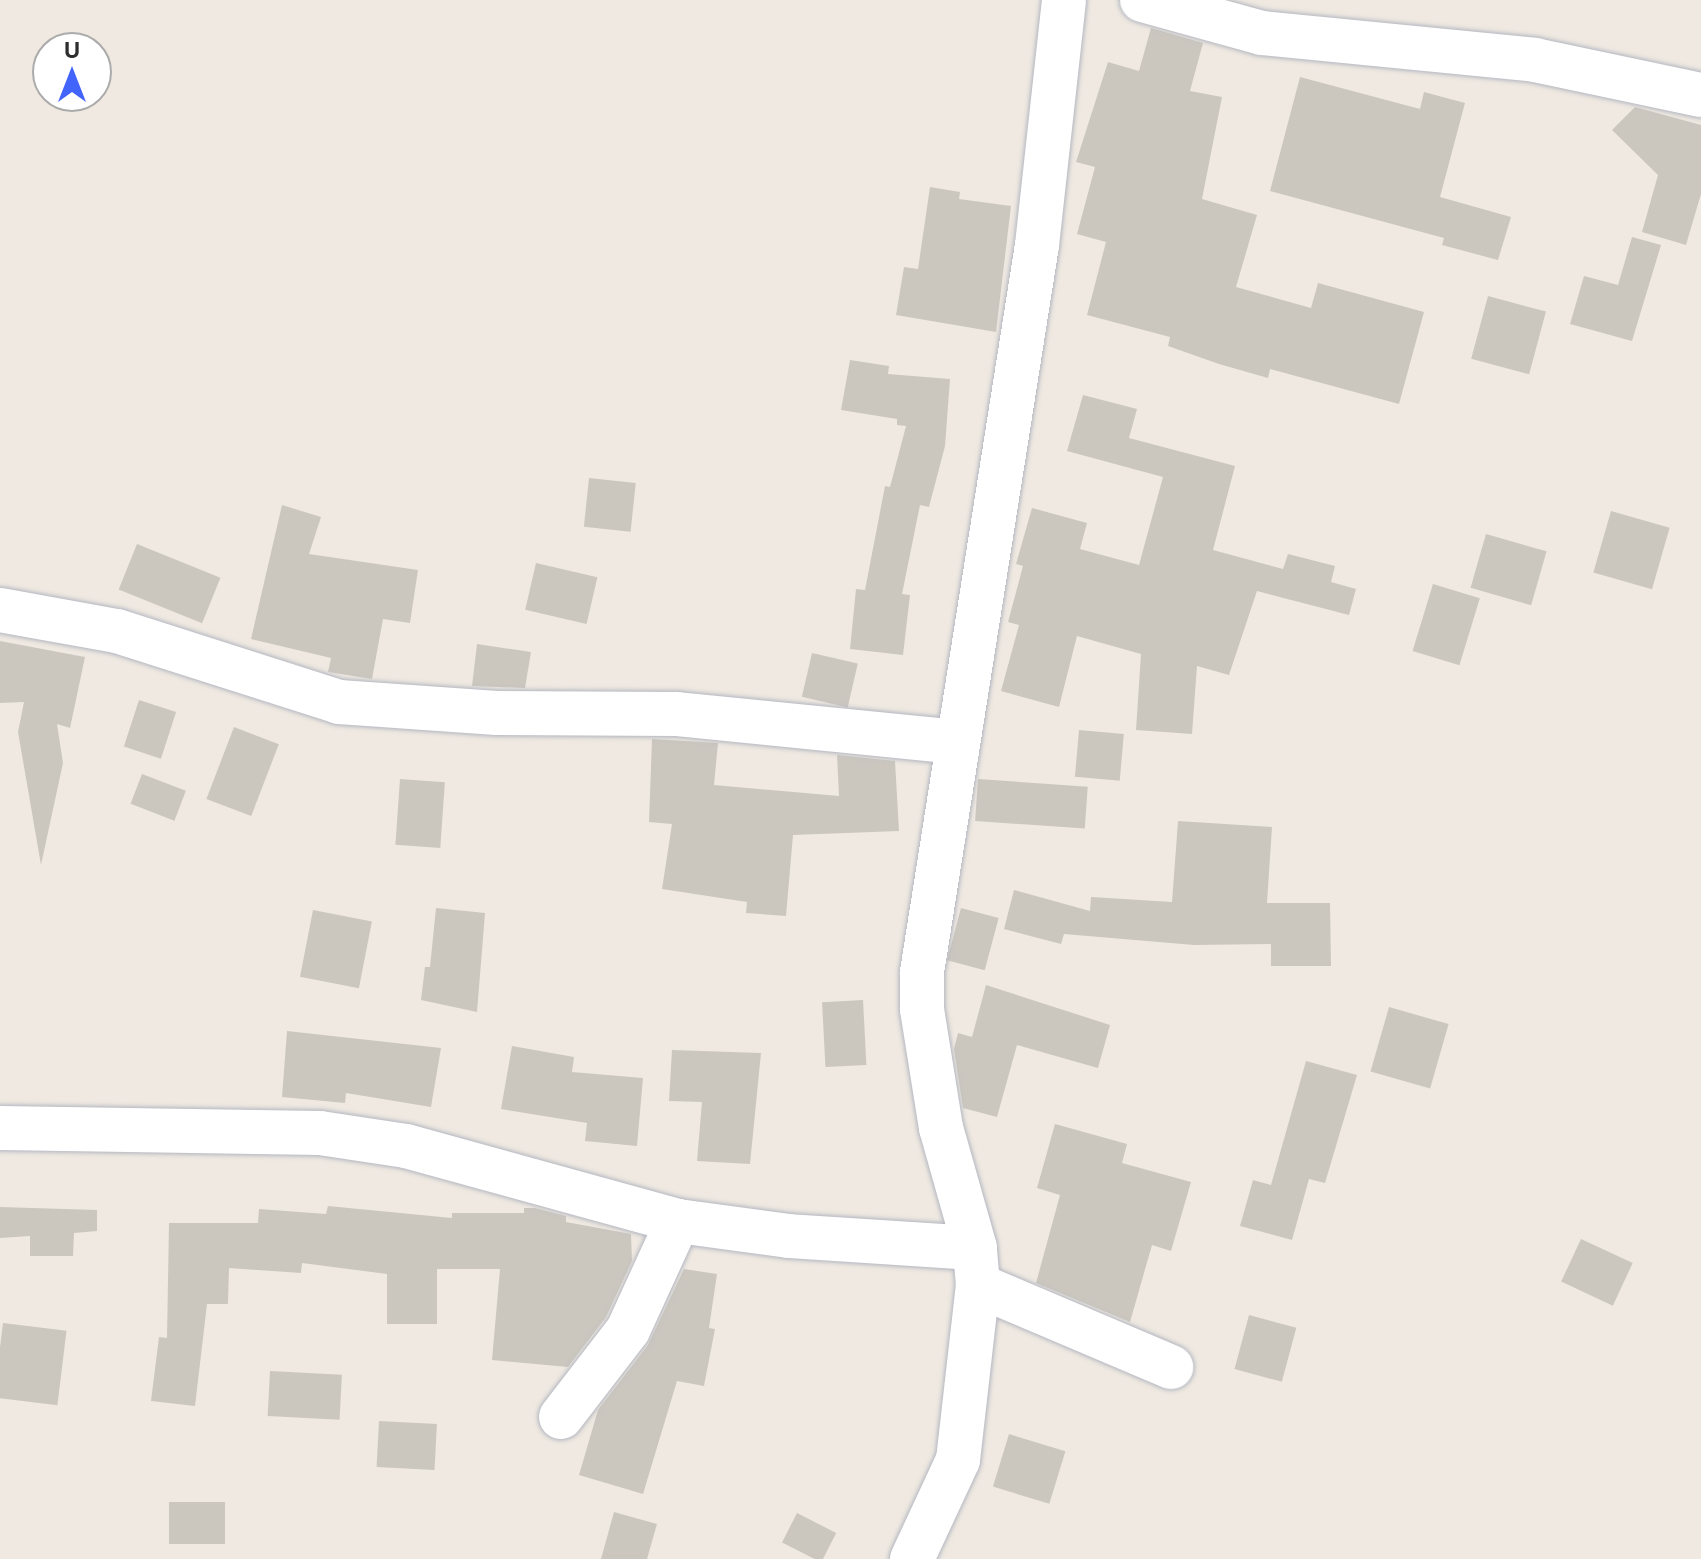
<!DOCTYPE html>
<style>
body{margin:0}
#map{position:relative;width:1701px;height:1559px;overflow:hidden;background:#efe9e1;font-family:Inter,sans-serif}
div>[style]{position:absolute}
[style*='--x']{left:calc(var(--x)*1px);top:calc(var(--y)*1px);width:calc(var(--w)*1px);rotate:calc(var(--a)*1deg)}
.building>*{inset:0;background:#cbc7bf;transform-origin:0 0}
.roads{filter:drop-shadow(0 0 2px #b4b7c1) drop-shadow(0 0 2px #b4b7c1)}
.minor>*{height:44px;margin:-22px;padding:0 22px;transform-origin:22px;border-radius:22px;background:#fff}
span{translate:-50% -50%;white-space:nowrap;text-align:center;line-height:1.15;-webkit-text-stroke:8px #fff;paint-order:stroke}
.north{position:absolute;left:32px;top:32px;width:80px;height:80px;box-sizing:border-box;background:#fff;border:2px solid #ababab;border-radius:50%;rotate:0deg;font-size:22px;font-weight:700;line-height:32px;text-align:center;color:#2e2e2e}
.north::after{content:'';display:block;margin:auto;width:28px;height:36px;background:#4264fb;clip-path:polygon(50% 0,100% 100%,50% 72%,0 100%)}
</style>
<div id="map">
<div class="building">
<i style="clip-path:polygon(1151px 28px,1203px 43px,1190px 91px,1222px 97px,1202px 199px,1257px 215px,1236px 287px,1311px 308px,1318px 283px,1424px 312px,1399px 404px,1270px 369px,1268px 378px,1219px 364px,1168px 346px,1170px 337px,1087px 315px,1106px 242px,1077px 234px,1095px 167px,1076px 162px,1108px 62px,1139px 71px)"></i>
<i style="clip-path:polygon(1300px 77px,1420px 109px,1424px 92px,1465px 103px,1440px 197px,1511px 217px,1498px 260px,1442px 245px,1444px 238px,1270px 191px)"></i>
<i style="clip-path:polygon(1635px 107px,1701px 125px,1701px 194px,1686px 245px,1642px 232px,1658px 175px,1612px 130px)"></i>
<i style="clip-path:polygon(930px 187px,960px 192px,959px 199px,1011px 206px,996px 332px,896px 315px,904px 267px,918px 269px)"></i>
<i style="clip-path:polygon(1632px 237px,1661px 245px,1632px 341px,1570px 324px,1584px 276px,1618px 285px)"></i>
<i style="left:1488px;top:296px;width:60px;height:65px;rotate:15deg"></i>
<i style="clip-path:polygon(850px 360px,889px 366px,888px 374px,950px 379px,945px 446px,929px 507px,920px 505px,902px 594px,910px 595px,903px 655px,850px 649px,856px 589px,865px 590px,885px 486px,890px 487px,906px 426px,897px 425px,897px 419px,841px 410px)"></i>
<i style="clip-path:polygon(1083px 395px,1137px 409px,1129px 438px,1235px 466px,1213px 550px,1283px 569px,1288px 554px,1335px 566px,1331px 582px,1356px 589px,1349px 615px,1257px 591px,1229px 675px,1197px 666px,1192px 734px,1136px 730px,1141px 654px,1077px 636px,1059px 707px,1001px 691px,1019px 625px,1008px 622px,1023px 566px,1016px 564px,1032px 508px,1087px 523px,1080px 549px,1139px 565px,1163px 477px,1067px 451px)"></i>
<i style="left:589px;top:478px;width:47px;height:49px;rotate:6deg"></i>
<i style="clip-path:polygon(282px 505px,321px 517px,309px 554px,418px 570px,410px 623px,383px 619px,372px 679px,328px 672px,331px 658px,251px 639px)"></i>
<i style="left:1611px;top:511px;width:61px;height:64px;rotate:16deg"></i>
<i style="left:1486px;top:534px;width:63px;height:56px;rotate:16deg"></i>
<i style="left:137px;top:544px;width:90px;height:49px;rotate:22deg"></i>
<i style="left:536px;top:563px;width:63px;height:48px;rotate:13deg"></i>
<i style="left:1433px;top:584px;width:49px;height:70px;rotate:17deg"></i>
<i style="clip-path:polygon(0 641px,85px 657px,70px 728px,57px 724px,63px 763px,41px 865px,18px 732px,24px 702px,0 703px)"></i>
<i style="clip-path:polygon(477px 644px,531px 652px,525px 688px,472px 686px)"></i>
<i style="left:812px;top:653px;width:47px;height:45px;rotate:13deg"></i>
<i style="left:139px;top:700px;width:39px;height:49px;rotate:18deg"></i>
<i style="left:234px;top:727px;width:48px;height:77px;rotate:21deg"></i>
<i style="left:1079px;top:730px;width:45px;height:47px;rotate:5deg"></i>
<i style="clip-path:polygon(652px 739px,718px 743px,714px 785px,839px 796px,837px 755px,895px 761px,899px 831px,793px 835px,786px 916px,746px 913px,747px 902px,662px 889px,672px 824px,649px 822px)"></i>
<i style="left:142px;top:774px;width:47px;height:32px;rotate:21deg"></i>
<i style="left:400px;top:779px;width:45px;height:66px;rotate:4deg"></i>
<i style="left:978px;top:779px;width:110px;height:42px;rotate:4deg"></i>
<i style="clip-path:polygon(1178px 821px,1272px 827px,1267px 903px,1330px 903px,1331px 966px,1271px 966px,1271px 944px,1194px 945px,1064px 934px,1061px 944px,1004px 929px,1014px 890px,1090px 911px,1091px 897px,1172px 902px)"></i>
<i style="clip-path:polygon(436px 908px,485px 913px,477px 1012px,421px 1000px,425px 967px,430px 967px)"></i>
<i style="left:961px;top:908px;width:39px;height:54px;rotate:15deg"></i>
<i style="left:313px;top:910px;width:60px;height:68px;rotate:11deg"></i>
<i style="clip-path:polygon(986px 985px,1110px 1025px,1098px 1068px,1017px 1045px,997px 1117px,963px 1108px,954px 1049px,958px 1033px,972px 1037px)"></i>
<i style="left:863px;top:1000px;width:65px;height:41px;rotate:87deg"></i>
<i style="left:1389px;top:1007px;width:62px;height:67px;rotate:16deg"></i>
<i style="clip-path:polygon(287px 1031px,441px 1048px,431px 1107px,346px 1093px,345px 1103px,282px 1097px)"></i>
<i style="clip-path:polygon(512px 1046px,574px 1057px,572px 1072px,643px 1078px,637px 1146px,585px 1141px,587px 1123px,501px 1109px)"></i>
<i style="clip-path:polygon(672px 1050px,761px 1053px,750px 1164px,697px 1161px,702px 1102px,669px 1101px)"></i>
<i style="clip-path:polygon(1306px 1061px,1357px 1075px,1325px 1183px,1309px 1179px,1292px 1240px,1240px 1226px,1253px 1180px,1271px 1185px)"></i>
<i style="clip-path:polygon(1055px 1124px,1127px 1144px,1122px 1163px,1191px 1182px,1171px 1251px,1152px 1245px,1130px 1322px,1036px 1283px,1060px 1195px,1037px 1188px)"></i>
<i style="clip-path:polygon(328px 1206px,452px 1218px,452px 1213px,524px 1213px,524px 1208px,535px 1208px,566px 1216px,566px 1222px,631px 1234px,632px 1261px,606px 1317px,568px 1367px,492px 1360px,500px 1269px,437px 1269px,437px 1324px,387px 1324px,387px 1274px,302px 1263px,301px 1273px,229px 1268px,228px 1304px,207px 1304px,195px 1406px,151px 1401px,159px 1337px,167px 1338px,169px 1223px,258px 1223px,259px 1209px,326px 1214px)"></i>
<i style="clip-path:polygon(0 1207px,97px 1210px,97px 1231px,74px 1233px,73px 1256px,30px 1256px,30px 1236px,0 1238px)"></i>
<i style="left:1581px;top:1239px;width:57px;height:47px;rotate:25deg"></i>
<i style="clip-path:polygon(684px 1269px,717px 1274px,709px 1328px,715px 1329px,704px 1386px,677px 1381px,643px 1494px,579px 1475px,598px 1410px,648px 1345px)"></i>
<i style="left:1249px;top:1315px;width:49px;height:56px;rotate:15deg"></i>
<i style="left:3px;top:1323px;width:64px;height:75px;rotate:7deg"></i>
<i style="left:270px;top:1371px;width:72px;height:45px;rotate:3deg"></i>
<i style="left:379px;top:1421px;width:58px;height:46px;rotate:3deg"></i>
<i style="left:1009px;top:1434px;width:59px;height:55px;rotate:17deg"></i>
<i style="left:169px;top:1502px;width:56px;height:42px"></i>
<i style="clip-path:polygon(614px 1512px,657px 1524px,647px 1559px,601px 1559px)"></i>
<i style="left:797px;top:1513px;width:44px;height:33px;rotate:27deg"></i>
</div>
<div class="roads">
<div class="minor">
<i style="--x:1142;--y:0;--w:124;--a:15.4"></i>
<i style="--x:1262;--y:33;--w:274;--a:5.6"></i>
<i style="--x:1535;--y:60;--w:170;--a:11.9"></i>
<i style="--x:0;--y:610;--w:119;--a:10.2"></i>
<i style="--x:117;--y:631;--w:233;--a:17.7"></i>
<i style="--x:339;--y:702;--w:158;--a:4"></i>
<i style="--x:497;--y:713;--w:180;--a:0.3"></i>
<i style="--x:677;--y:714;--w:280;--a:5.7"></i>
<i style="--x:0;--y:1128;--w:320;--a:0.9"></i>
<i style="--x:320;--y:1133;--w:87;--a:8.6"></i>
<i style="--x:406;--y:1146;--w:282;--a:15.4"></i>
<i style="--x:678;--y:1221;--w:112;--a:7.7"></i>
<i style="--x:789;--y:1236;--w:186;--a:3.7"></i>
<i style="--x:978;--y:1285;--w:210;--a:23"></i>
<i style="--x:561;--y:1417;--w:110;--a:-52.4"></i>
<i style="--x:628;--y:1330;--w:120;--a:-65.4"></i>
<i style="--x:912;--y:1559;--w:109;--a:-65.1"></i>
<i style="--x:958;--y:1460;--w:176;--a:-83.5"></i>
<i style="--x:978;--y:1285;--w:37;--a:-95"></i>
<i style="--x:975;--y:1248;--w:125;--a:-105.8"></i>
<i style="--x:941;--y:1128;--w:121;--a:-99.1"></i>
<i style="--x:922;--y:1009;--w:37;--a:-90"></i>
<i style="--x:922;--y:972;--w:736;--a:-81.01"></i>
<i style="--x:1037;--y:245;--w:246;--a:-83.7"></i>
</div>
</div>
<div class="north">U</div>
</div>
